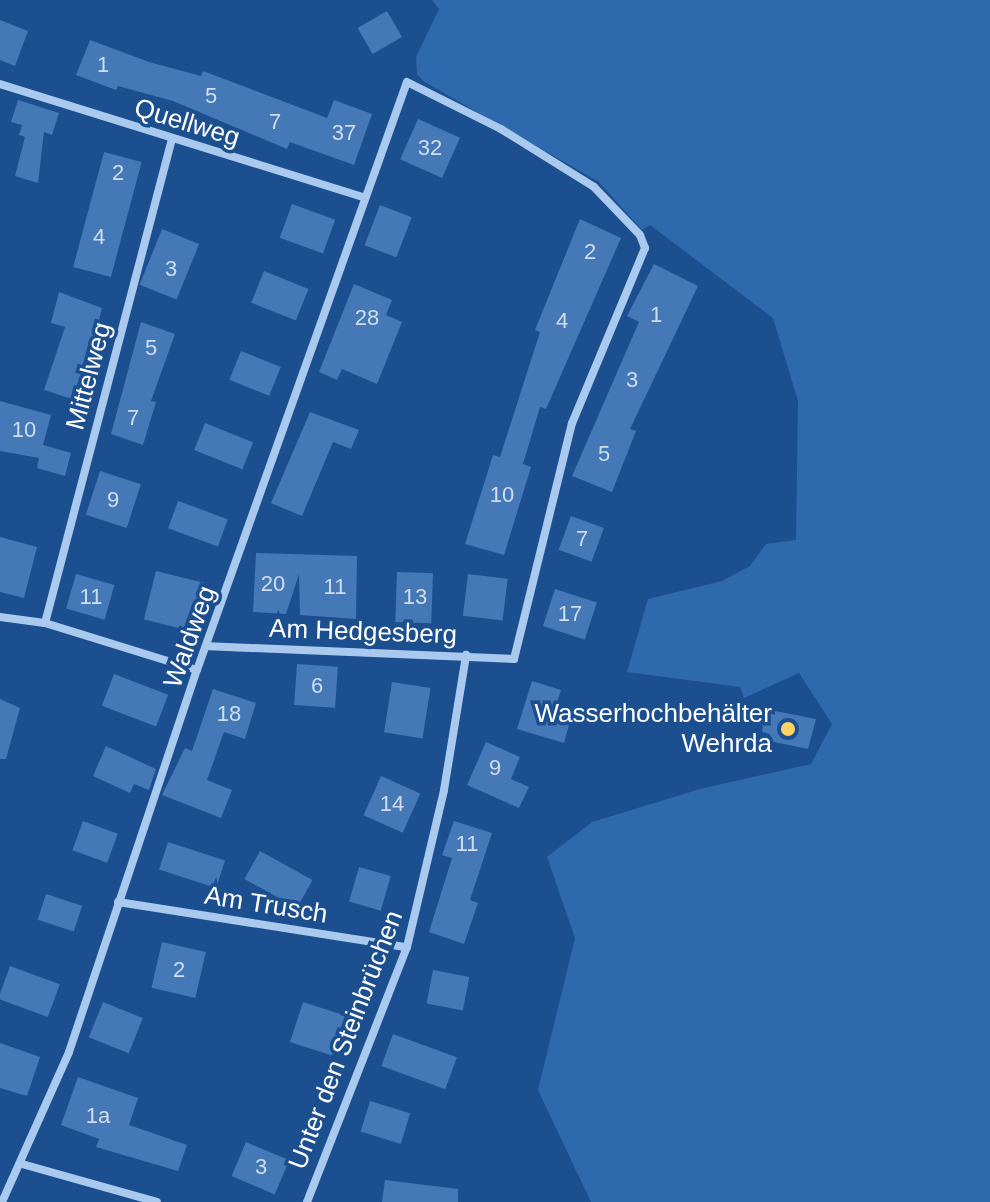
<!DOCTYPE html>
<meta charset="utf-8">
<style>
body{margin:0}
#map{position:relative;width:990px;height:1202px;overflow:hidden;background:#1b4f8f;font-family:Arial,sans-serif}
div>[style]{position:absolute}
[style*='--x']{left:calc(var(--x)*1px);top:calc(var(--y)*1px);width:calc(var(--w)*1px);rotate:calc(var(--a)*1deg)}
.green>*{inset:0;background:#2e69ad}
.building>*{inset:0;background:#4478b7;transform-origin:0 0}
.street>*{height:8px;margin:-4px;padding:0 4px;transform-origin:4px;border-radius:4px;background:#a9c9ee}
.dots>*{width:22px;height:22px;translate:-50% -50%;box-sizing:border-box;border:4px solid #1b4f8f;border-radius:50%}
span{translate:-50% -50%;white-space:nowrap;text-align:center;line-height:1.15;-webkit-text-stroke:7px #1b4f8f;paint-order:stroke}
.number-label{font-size:22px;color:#d0dded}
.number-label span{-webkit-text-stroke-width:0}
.street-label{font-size:26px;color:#fff}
.poi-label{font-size:26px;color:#fff}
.right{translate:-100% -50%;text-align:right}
</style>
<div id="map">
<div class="green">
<i style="clip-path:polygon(432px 0,990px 0,990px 1202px,591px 1202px,538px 1090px,575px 938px,547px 857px,592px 822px,700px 789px,811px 764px,832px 724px,799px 673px,744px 698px,740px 687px,627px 672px,648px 599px,722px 581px,750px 566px,766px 544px,796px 540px,798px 401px,773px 318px,650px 225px,642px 230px,599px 182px,423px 81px,417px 74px,416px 57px,439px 9px)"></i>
</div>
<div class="building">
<i style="left:387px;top:11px;width:30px;height:34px;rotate:60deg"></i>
<i style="clip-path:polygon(0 20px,28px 31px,15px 66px,0 60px)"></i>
<i style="clip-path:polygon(90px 40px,149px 62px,201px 76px,203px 71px,327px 118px,334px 100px,372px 114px,354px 165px,290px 142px,287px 149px,173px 101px,118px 86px,116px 90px,76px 75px)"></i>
<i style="clip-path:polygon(18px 100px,59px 113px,52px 135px,44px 132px,38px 183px,15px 176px,25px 137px,19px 135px,22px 125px,11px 122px)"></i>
<i style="left:418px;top:119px;width:46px;height:44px;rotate:24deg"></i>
<i style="left:104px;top:152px;width:39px;height:119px;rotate:15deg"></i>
<i style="left:292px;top:204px;width:46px;height:36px;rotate:20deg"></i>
<i style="left:380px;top:205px;width:34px;height:43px;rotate:21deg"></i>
<i style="clip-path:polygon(580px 219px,621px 238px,546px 409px,540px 407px,523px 464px,531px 467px,504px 555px,465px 544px,493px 455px,500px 457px,540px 332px,535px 330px)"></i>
<i style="left:162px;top:229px;width:40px;height:60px;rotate:22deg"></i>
<i style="clip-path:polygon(654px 264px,698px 286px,630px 429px,636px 431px,612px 492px,572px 476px,639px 322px,627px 316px)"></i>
<i style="left:264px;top:271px;width:48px;height:34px;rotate:22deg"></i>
<i style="clip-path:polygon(354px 284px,392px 300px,386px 315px,402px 322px,377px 384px,342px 369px,337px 380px,319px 372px)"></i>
<i style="clip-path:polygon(59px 292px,102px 308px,78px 401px,44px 390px,65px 327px,51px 323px)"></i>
<i style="clip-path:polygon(141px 322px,175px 334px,151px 401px,156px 402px,143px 445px,111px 434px)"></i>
<i style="left:241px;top:351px;width:43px;height:31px;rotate:22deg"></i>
<i style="clip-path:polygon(0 401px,51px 415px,43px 445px,71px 453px,65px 476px,37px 468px,39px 458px,0 451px)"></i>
<i style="clip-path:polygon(310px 412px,359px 430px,351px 449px,333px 442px,302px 516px,271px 503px)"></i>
<i style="left:205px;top:423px;width:52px;height:29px;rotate:22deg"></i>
<i style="left:100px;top:471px;width:43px;height:46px;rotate:18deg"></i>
<i style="left:178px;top:501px;width:53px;height:29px;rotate:20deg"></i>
<i style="left:571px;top:516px;width:35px;height:36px;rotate:20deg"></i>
<i style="clip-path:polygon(0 537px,37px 547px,24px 598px,0 592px)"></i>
<i style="clip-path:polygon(256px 553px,357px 556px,356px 619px,300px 615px,299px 574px,286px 614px,253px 612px)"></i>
<i style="left:156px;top:571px;width:49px;height:50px;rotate:14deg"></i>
<i style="left:397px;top:572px;width:36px;height:50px;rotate:2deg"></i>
<i style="left:76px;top:574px;width:40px;height:36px;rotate:16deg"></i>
<i style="left:468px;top:574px;width:40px;height:42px;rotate:7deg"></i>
<i style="left:555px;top:589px;width:44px;height:39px;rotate:18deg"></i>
<i style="left:297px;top:664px;width:41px;height:41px;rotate:4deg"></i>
<i style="left:114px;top:674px;width:58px;height:34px;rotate:21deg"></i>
<i style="clip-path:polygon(532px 681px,561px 690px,555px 709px,572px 714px,564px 743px,517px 729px)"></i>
<i style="left:392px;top:682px;width:39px;height:51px;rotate:9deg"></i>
<i style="clip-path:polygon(213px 689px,256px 703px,245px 739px,224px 732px,207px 780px,232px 790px,221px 818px,162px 795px,185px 748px,192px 751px)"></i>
<i style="clip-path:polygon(0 699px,20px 708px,6px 759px,0 759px)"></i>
<i style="clip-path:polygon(765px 709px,816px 719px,808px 749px,770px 741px,770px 734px,762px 732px)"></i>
<i style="clip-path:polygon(486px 742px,520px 757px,511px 779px,529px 787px,519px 808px,467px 785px)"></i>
<i style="clip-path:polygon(106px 746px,156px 769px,149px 790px,134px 784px,130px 793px,93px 776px)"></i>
<i style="left:381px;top:776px;width:43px;height:43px;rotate:24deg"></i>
<i style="left:83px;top:821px;width:37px;height:31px;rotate:20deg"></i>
<i style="clip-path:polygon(454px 821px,492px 833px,470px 900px,478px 903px,464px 944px,429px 932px,452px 858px,442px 855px)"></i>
<i style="left:168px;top:842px;width:60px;height:29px;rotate:18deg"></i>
<i style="left:260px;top:851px;width:60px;height:32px;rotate:29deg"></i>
<i style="left:359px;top:867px;width:33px;height:36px;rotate:16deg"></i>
<i style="left:46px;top:894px;width:38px;height:27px;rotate:18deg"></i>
<i style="left:162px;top:942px;width:45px;height:47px;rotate:13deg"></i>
<i style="left:10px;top:966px;width:53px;height:35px;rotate:20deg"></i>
<i style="left:433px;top:970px;width:37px;height:34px;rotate:11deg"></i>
<i style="left:103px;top:1002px;width:43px;height:38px;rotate:22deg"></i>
<i style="left:303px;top:1002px;width:44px;height:42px;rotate:18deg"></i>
<i style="left:393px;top:1034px;width:68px;height:34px;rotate:20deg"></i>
<i style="clip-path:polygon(0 1043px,40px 1057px,27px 1096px,0 1088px)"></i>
<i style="clip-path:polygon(78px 1077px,138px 1098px,129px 1125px,187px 1145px,178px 1171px,96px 1147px,99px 1139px,61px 1125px)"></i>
<i style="left:370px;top:1101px;width:42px;height:32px;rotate:17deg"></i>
<i style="left:246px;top:1142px;width:47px;height:37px;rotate:23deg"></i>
<i style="clip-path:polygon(385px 1180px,458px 1189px,458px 1202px,382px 1202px)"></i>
</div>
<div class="street">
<i style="--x:0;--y:84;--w:380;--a:17.3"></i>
<i style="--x:0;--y:617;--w:45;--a:7.6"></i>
<i style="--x:45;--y:623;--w:159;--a:17.2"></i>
<i style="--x:45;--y:623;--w:499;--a:-75.3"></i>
<i style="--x:118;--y:902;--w:292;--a:8.9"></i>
<i style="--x:22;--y:1164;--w:140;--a:15.7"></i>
<i style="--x:2;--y:1202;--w:164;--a:-65.9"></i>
<i style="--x:69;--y:1052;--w:403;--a:-71.5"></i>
<i style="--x:197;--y:670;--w:624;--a:-70.35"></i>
<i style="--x:407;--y:82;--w:105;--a:26.6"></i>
<i style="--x:501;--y:129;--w:110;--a:31.9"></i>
<i style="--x:594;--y:187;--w:66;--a:46.2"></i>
<i style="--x:640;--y:235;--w:14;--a:69"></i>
<i style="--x:645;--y:248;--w:190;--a:112.6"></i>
<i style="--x:572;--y:423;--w:243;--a:103.8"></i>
<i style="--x:514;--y:659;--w:305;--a:-177.6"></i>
<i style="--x:307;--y:1202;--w:274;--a:-68.6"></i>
<i style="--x:407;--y:947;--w:161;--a:-76.7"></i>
<i style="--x:444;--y:790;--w:137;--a:-80.7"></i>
</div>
<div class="dots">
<i style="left:788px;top:729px;background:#ffd166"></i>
</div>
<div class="number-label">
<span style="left:103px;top:65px">1</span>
<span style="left:211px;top:96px">5</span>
<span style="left:275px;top:122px">7</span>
<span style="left:344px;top:133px">37</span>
<span style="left:430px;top:148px">32</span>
<span style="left:118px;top:173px">2</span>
<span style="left:99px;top:237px">4</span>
<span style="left:590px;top:252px">2</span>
<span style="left:171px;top:269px">3</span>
<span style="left:656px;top:315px">1</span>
<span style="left:367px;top:318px">28</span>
<span style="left:562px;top:321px">4</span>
<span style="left:151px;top:348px">5</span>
<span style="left:632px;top:380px">3</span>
<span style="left:133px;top:418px">7</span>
<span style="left:24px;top:430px">10</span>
<span style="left:604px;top:454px">5</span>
<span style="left:502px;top:495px">10</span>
<span style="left:113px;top:500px">9</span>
<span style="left:582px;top:539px">7</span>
<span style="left:273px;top:584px">20</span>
<span style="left:335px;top:587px">11</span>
<span style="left:91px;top:597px">11</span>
<span style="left:415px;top:597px">13</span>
<span style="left:570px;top:614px">17</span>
<span style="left:317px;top:686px">6</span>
<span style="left:229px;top:714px">18</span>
<span style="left:495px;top:768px">9</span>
<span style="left:392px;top:804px">14</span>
<span style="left:467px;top:844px">11</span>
<span style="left:179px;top:970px">2</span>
<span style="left:98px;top:1116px">1a</span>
<span style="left:261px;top:1167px">3</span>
</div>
<div class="street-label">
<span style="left:187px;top:123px;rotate:17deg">Quellweg</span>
<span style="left:89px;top:376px;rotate:-75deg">Mittelweg</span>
<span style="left:363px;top:632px;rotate:2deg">Am Hedgesberg</span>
<span style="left:190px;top:637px;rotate:-70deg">Waldweg</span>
<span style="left:266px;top:905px;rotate:9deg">Am Trusch</span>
<span style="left:346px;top:1040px;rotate:-69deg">Unter den Steinbrüchen</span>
</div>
<div class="poi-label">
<span class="right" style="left:772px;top:729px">Wasserhochbehälter<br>Wehrda</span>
</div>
</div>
